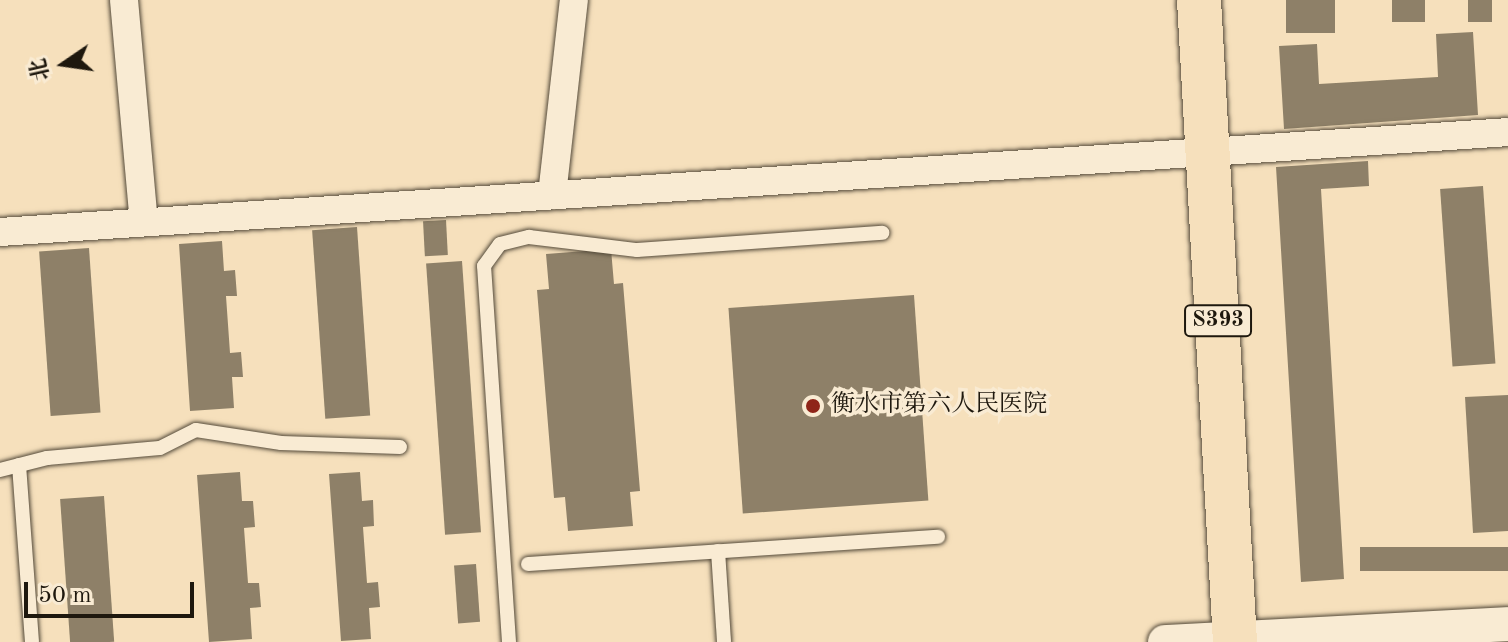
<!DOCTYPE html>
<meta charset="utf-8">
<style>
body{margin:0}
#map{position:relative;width:1508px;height:642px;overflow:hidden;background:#f6e0bc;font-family:"Old Standard TT","Noto Serif SC",serif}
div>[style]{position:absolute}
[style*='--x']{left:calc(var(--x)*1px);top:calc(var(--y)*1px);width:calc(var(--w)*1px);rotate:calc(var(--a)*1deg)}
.building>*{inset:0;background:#8e8068;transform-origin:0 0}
.roads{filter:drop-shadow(0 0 2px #544a3a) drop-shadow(0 0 2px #544a3a)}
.service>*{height:14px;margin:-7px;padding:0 7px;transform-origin:7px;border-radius:7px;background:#f9ebd3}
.minor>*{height:28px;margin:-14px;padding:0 14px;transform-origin:14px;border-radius:14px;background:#f9ebd3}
.tertiary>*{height:34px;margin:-17px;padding:0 17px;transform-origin:17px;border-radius:17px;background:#f9ebd3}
.primary>*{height:44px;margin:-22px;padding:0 22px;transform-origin:22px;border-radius:22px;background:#f6e0bc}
.dots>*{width:22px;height:22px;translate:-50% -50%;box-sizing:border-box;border:4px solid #f9ebd3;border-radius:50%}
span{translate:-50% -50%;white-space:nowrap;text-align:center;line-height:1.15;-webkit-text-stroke:7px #f9ebd3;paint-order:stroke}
.shield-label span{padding:2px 6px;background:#f9ebd3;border:2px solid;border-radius:6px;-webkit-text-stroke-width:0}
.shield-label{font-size:22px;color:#1e180e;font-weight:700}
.poi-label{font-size:24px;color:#1e180e}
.left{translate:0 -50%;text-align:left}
.north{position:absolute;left:24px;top:24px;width:80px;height:80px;-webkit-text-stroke:6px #f9ebd3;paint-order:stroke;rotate:257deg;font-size:22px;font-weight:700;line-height:32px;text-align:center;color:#1e180e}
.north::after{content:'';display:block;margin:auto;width:28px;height:36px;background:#1e180e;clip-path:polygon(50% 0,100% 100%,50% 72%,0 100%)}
.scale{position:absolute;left:24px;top:582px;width:170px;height:36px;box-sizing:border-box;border:4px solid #1e180e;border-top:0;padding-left:10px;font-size:24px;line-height:28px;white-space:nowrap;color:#1e180e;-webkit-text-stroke:6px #f9ebd3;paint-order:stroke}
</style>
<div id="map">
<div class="building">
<i style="left:1286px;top:0;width:49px;height:33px"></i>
<i style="left:1392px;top:0;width:33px;height:22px"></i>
<i style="left:1468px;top:0;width:24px;height:22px"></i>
<i style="clip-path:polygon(1473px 32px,1478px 115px,1284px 129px,1279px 46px,1317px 44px,1319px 84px,1438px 77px,1436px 34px)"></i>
<i style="clip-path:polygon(1368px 161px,1369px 186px,1321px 189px,1344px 579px,1301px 582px,1276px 167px)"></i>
<i style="left:1483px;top:186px;width:178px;height:43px;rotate:86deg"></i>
<i style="left:446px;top:220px;width:35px;height:23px;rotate:87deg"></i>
<i style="left:357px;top:227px;width:189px;height:45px;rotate:86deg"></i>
<i style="clip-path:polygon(222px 241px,224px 271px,235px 270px,237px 296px,226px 296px,230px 353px,241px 352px,243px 377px,232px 377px,234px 408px,190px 411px,179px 244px)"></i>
<i style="left:89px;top:248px;width:165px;height:50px;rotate:86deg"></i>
<i style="clip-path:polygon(611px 249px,614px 284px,623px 283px,640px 491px,630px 492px,633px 526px,568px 531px,565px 497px,554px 498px,537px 290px,549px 289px,546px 254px)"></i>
<i style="left:462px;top:261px;width:272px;height:36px;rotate:86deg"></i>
<i style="left:914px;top:295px;width:206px;height:186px;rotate:86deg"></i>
<i style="clip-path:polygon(1508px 395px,1508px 531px,1473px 533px,1465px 397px)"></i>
<i style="clip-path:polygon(240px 472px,242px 501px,253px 501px,255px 527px,244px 528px,248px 583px,259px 583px,261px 607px,250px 608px,252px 639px,209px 642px,197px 475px)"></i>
<i style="clip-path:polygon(360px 472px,362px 501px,373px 500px,374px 526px,363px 527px,367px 583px,378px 582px,380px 607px,369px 608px,371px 639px,341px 641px,329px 474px)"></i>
<i style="left:104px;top:496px;width:146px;height:44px;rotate:86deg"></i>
<i style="left:1508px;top:547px;width:24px;height:148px;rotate:90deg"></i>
<i style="left:476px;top:564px;width:58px;height:22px;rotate:86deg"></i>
</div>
<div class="roads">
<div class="service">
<i style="--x:19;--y:465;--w:177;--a:85.8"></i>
<i style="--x:0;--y:470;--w:49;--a:-14.3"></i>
<i style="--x:47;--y:458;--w:113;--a:-5.1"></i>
<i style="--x:160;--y:448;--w:40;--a:-26.6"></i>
<i style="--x:196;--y:430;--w:86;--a:8.7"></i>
<i style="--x:281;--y:443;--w:119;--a:1.9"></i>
<i style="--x:718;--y:551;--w:91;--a:86.2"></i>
<i style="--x:528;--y:564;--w:411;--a:-3.8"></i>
<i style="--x:509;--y:642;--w:377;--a:-93.8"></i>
<i style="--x:484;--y:266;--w:27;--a:-54"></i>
<i style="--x:500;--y:244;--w:30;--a:-14"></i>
<i style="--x:529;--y:237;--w:109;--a:6.9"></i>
<i style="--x:637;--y:250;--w:246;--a:-4"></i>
</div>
<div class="minor">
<i style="--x:124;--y:0;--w:223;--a:84.9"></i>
<i style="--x:552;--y:195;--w:196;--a:-83.6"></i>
<i style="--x:0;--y:232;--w:1511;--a:-3.79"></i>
</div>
<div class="tertiary">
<i style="--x:1165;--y:642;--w:343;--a:-3"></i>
</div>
<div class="primary">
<i style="--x:1199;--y:0;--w:643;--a:86.79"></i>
</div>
</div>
<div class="dots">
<i style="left:813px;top:406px;background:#8f2418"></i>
</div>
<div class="shield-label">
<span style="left:1218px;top:321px">S393</span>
</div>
<div class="poi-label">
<span class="left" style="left:831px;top:406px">衡水市第六人民医院</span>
</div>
<div class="north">北</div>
<div class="scale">50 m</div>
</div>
